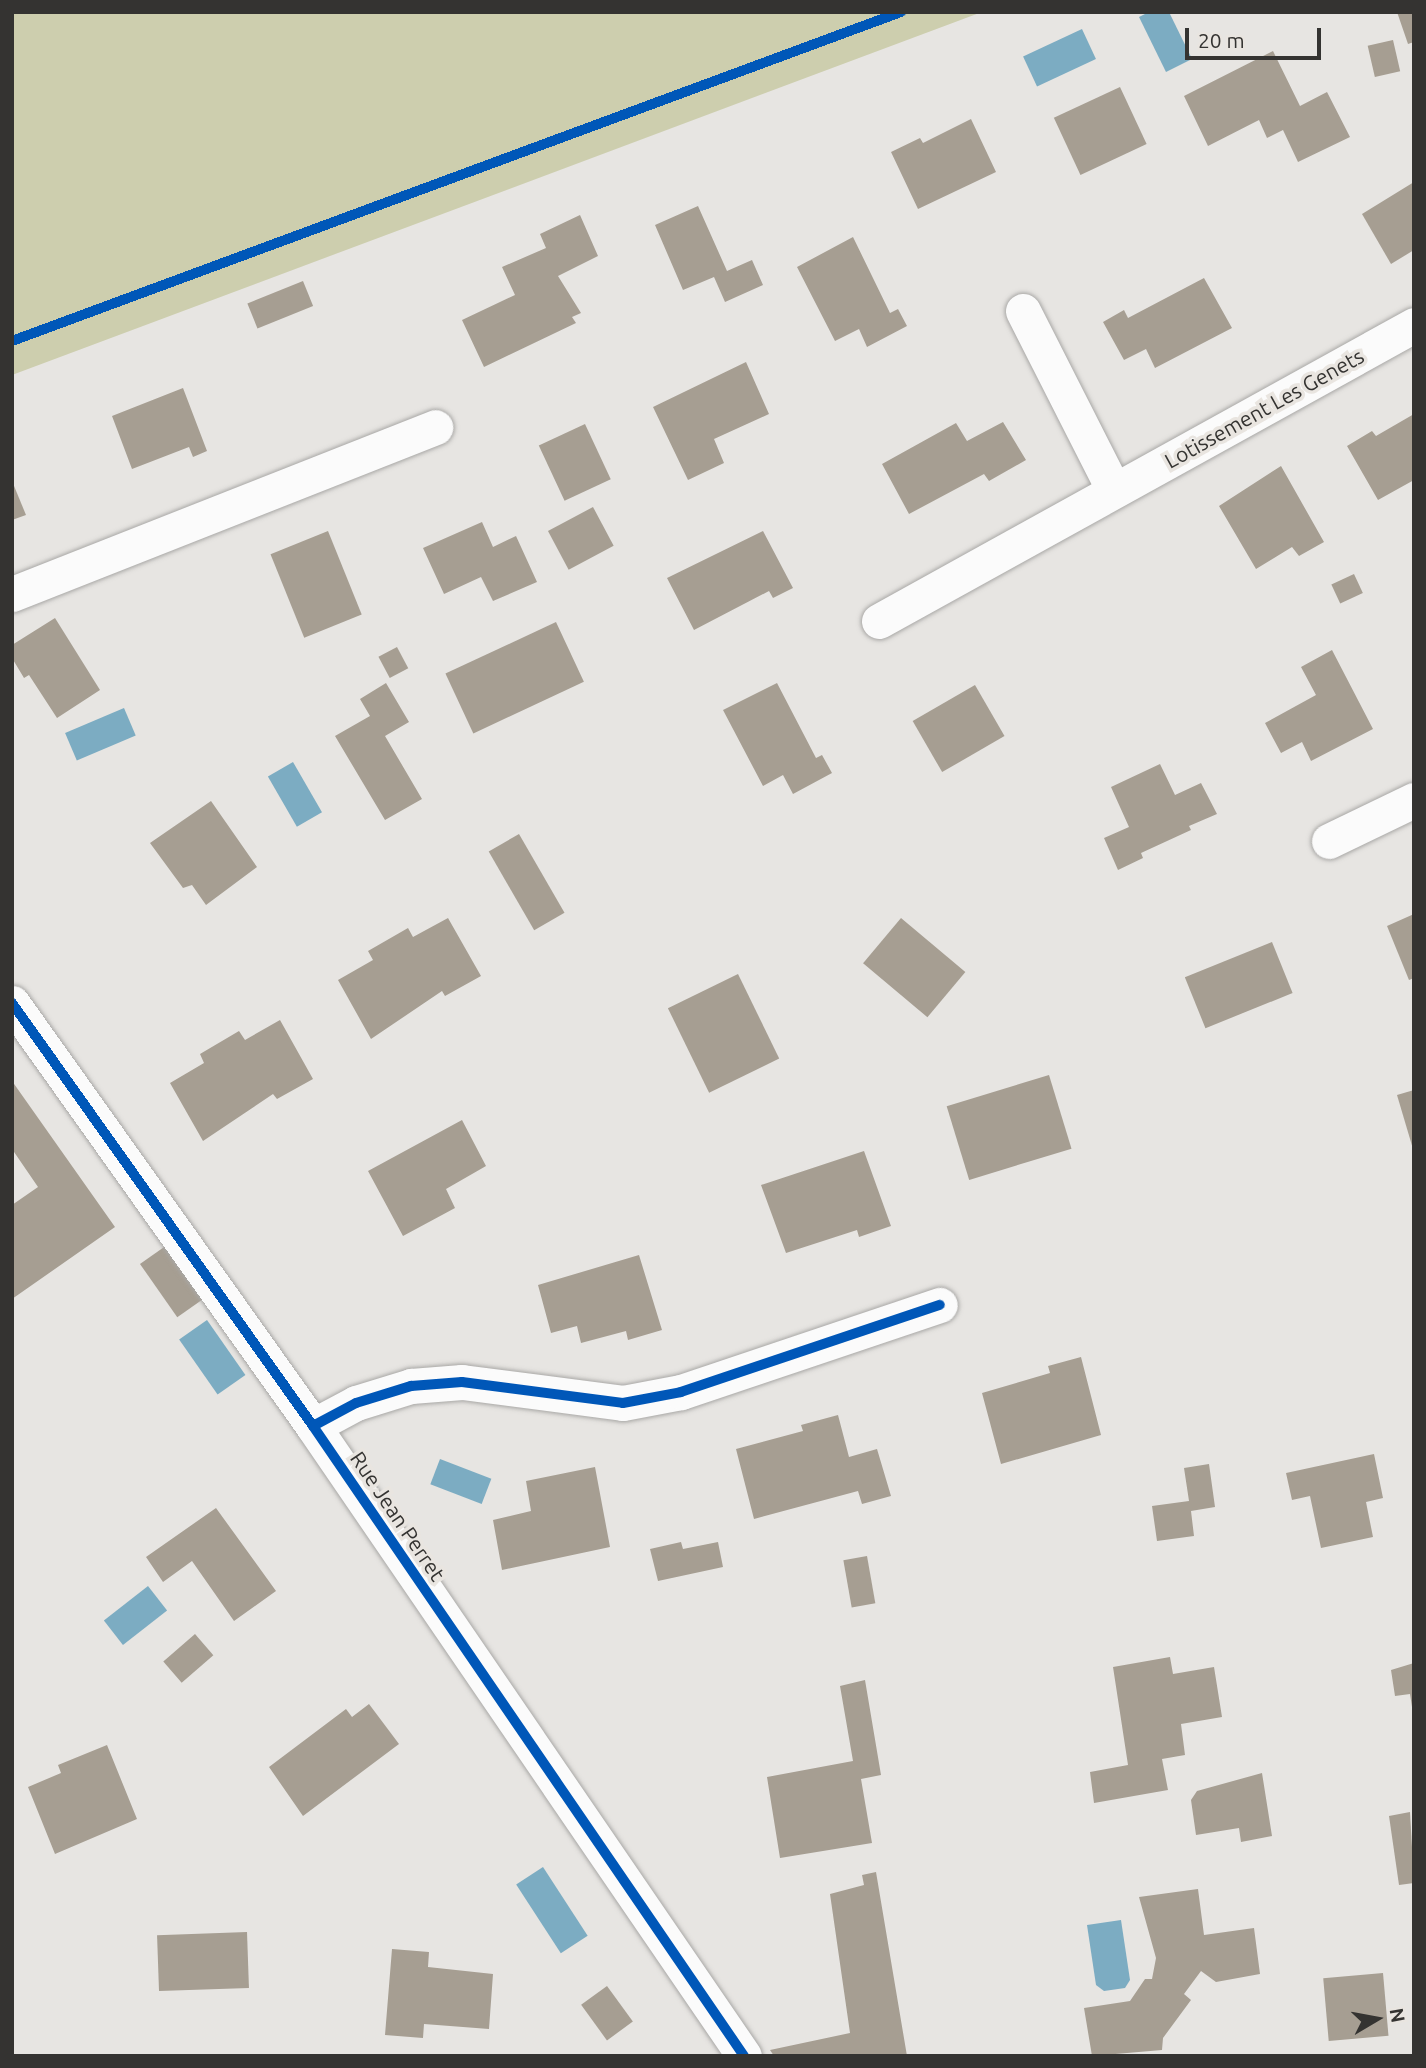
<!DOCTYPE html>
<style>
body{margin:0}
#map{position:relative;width:1426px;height:2068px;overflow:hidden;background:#e7e5e2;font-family:Ubuntu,sans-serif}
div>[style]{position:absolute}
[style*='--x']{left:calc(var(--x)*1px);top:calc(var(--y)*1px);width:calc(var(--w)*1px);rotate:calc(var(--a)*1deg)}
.green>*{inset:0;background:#cdceae}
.water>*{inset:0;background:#7cacc2;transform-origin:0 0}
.building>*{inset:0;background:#a69e92;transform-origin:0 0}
.roads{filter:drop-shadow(0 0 2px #a9a8a6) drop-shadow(0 0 2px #a9a8a6)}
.street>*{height:35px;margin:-17.5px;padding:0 17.5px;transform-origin:17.5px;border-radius:17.5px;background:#fbfbfb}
.cycleway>*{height:10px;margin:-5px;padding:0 5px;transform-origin:5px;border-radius:5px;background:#0057b8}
span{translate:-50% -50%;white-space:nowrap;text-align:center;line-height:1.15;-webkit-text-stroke:7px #e9e5e0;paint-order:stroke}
.street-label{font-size:21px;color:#343331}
.frame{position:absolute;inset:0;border:14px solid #343331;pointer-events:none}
.north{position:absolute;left:1342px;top:1984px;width:70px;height:70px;-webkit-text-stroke:5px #e9e5e0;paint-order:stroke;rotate:80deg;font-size:19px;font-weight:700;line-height:28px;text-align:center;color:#343331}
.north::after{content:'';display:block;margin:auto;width:24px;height:32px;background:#343331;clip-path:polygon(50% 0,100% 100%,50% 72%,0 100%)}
.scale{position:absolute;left:1185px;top:28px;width:136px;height:32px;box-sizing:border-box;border:4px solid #343331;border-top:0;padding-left:9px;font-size:21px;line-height:24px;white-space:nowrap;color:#343331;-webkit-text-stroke:5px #e9e5e0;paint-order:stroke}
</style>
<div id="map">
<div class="green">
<i style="clip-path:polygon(12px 12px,982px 12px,12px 375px)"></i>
</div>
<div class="water">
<i style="clip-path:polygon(1149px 12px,1169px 12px,1192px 59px,1166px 72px,1139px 17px)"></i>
<i style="left:1082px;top:29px;width:33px;height:65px;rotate:65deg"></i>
<i style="left:124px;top:708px;width:30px;height:64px;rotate:67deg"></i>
<i style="left:293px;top:762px;width:58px;height:29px;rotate:60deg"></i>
<i style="left:207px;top:1320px;width:67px;height:34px;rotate:55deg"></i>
<i style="left:440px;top:1459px;width:55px;height:27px;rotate:21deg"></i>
<i style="left:148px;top:1586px;width:31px;height:56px;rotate:52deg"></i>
<i style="left:543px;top:1867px;width:82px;height:32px;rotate:57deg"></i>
<i style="clip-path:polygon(1121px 1920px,1130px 1980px,1125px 1988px,1104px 1991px,1096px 1985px,1087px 1925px)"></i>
</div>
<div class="building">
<i style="clip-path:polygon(1397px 12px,1414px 12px,1414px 42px,1408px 44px)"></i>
<i style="left:1393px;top:40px;width:32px;height:26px;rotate:77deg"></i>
<i style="clip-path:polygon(1273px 51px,1300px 106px,1327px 92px,1350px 137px,1298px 162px,1283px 130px,1267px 138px,1259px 120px,1208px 146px,1184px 96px)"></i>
<i style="left:1120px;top:87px;width:63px;height:73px;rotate:65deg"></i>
<i style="clip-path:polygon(971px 119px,996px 172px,918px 209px,891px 152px,920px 138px,923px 143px)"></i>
<i style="clip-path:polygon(1414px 182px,1414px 250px,1391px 264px,1362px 214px)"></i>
<i style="clip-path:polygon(698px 206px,727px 271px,752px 260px,763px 285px,725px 302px,714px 277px,683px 290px,655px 225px)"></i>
<i style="clip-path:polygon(580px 215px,598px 256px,558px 276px,581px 313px,572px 317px,576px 323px,484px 367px,462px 320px,515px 295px,502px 267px,546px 248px,540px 234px)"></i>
<i style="clip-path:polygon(853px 237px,890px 313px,898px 309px,907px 326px,867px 347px,859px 329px,835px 341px,797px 267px)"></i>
<i style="clip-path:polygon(1204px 278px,1232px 328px,1155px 368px,1146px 349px,1124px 360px,1103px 322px,1124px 310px,1128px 318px)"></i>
<i style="left:303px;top:281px;width:27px;height:60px;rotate:68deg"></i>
<i style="clip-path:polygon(746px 362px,769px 414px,714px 439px,724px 463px,688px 480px,653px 407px)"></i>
<i style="clip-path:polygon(183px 388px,207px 451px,193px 457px,189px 447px,132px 469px,112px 416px)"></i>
<i style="clip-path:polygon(1414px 414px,1414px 480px,1378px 500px,1347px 446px,1372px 431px,1376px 436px)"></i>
<i style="clip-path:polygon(1003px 422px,1026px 460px,989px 481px,984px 474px,909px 514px,882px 464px,956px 423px,967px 441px)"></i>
<i style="left:585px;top:424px;width:61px;height:51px;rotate:65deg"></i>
<i style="clip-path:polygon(1281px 466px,1324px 542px,1299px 556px,1292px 547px,1256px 569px,1219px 506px)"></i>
<i style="clip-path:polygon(12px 481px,26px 515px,12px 520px)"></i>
<i style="left:593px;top:507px;width:44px;height:51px;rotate:62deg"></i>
<i style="clip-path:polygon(482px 522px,493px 547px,516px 536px,537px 582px,493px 601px,481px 577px,444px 594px,423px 548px)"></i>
<i style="left:328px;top:531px;width:90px;height:62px;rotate:68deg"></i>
<i style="clip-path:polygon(763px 531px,793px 588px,773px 598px,769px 591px,694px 630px,667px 578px)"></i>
<i style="left:1354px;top:574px;width:21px;height:25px;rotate:65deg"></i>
<i style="clip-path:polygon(55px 618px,100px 690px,57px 718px,29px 675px,24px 678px,12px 658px,12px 645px)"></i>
<i style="left:556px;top:622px;width:66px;height:122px;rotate:65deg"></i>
<i style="left:397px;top:647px;width:24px;height:21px;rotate:62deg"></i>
<i style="clip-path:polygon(1332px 650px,1373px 729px,1311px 761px,1302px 742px,1281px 753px,1265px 723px,1316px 695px,1301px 667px)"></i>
<i style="clip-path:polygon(386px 683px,409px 722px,385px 736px,422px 799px,385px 820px,335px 736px,370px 716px,360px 699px)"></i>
<i style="clip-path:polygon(777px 683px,816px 758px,822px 755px,832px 773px,793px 794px,783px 775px,763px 786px,723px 710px)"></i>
<i style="left:975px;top:685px;width:59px;height:72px;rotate:60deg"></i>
<i style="clip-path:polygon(1160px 764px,1175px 795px,1201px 783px,1217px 814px,1189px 826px,1191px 830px,1141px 853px,1143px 858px,1118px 870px,1104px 838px,1129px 827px,1111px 787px)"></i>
<i style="clip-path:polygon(211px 801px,257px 867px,206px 905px,192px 885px,183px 888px,150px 843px)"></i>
<i style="left:519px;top:834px;width:91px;height:35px;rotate:60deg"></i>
<i style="clip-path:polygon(1414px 914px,1414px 978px,1409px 980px,1387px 926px)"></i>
<i style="clip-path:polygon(448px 918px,481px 976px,445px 996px,442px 991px,371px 1039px,338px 980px,373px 960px,368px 951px,408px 928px,413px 937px)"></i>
<i style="left:901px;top:918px;width:84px;height:59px;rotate:40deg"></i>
<i style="left:1272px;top:942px;width:55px;height:94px;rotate:68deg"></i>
<i style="left:738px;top:974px;width:94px;height:78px;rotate:64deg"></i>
<i style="clip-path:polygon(280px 1020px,313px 1079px,277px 1099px,273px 1094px,203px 1141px,170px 1083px,204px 1063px,200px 1054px,239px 1031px,245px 1040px)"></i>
<i style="left:1049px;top:1075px;width:77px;height:107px;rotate:73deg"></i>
<i style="clip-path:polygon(12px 1081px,115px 1227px,12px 1299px,12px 1205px,38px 1187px,12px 1149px)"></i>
<i style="clip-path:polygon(1414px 1090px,1414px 1149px,1413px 1149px,1397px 1095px)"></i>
<i style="clip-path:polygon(462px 1120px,486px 1166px,446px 1189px,455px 1208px,403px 1236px,368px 1171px)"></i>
<i style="clip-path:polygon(864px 1151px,891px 1226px,859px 1237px,857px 1230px,786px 1253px,761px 1185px)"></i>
<i style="left:167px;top:1245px;width:65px;height:33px;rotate:55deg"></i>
<i style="clip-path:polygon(639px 1255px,662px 1330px,628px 1340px,626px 1331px,581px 1343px,577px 1326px,551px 1333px,538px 1285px)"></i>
<i style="clip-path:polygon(1081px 1357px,1101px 1435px,1001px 1464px,982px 1393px,1050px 1373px,1048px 1366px)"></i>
<i style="clip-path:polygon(838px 1415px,849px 1457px,877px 1449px,891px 1496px,862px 1504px,858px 1491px,754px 1519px,736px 1449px,803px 1431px,801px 1425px)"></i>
<i style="clip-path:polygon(1374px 1454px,1383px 1498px,1366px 1502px,1373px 1537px,1321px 1548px,1310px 1496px,1292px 1500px,1286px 1473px)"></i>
<i style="clip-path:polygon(1209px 1464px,1215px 1507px,1191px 1511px,1194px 1536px,1157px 1541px,1152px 1506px,1189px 1501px,1184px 1468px)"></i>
<i style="clip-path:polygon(595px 1467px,610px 1547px,502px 1570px,493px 1520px,531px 1511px,526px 1481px)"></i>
<i style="clip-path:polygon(216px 1508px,276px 1591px,234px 1621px,192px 1561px,163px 1582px,146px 1557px)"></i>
<i style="clip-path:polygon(681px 1542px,683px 1549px,718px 1542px,723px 1567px,658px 1581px,650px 1549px)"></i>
<i style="left:867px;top:1556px;width:48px;height:24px;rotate:80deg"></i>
<i style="left:195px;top:1634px;width:28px;height:42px;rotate:49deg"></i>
<i style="clip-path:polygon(1170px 1657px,1173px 1674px,1214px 1667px,1222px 1717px,1181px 1724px,1185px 1755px,1162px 1759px,1168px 1790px,1094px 1803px,1090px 1772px,1128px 1765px,1113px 1667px)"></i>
<i style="clip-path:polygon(1414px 1663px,1414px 1707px,1412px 1707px,1410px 1694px,1395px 1696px,1391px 1670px)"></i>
<i style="clip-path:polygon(865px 1680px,881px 1775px,861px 1779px,872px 1843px,780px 1858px,767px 1777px,853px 1761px,840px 1686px)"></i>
<i style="clip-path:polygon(369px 1704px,399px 1744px,303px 1816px,269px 1767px,346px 1709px,352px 1717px)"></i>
<i style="clip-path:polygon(107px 1745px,137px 1819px,55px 1854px,28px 1787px,61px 1773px,58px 1765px)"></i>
<i style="clip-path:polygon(1262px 1773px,1272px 1836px,1241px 1842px,1239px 1828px,1196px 1835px,1191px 1800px,1197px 1791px)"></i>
<i style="clip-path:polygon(1410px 1812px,1414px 1883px,1399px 1885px,1389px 1816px)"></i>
<i style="clip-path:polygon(876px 1872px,907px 2056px,774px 2056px,770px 2050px,850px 2033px,830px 1894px,864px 1885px,862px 1875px)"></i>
<i style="clip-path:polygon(1198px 1889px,1204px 1935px,1254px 1928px,1260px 1974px,1216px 1982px,1201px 1971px,1184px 1994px,1191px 2000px,1163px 2038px,1162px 2050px,1092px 2056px,1084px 2008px,1130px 2001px,1145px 1979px,1152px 1979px,1156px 1958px,1139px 1897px)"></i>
<i style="left:247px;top:1932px;width:56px;height:90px;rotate:88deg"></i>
<i style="clip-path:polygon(392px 1949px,429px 1952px,428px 1967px,493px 1974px,489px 2029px,424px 2024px,423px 2038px,385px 2035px)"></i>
<i style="left:1383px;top:1973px;width:63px;height:60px;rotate:85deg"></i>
<i style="left:607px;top:1986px;width:44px;height:32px;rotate:54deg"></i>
</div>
<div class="roads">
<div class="street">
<i style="--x:1023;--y:311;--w:201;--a:63.1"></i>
<i style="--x:12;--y:594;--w:455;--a:-21.5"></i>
<i style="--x:879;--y:621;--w:611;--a:-28.95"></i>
<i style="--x:1329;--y:841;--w:94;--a:-25.8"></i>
<i style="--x:12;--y:1003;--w:519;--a:54.56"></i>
<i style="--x:313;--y:1426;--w:763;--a:55.62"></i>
<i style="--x:313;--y:1426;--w:49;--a:-28.1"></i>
<i style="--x:356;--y:1403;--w:58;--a:-17.2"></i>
<i style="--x:411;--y:1386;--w:51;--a:-4.5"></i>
<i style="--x:462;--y:1382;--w:162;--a:7.4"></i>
<i style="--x:623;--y:1403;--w:59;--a:-10.7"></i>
<i style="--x:681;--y:1392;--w:273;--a:-18.6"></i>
</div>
</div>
<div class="cycleway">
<i style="--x:12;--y:341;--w:948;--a:-20.31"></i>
<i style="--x:12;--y:1003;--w:519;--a:54.56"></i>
<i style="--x:313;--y:1426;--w:763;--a:55.62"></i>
<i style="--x:313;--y:1426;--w:49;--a:-28.1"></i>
<i style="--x:356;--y:1403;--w:58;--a:-17.2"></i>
<i style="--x:411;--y:1386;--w:51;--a:-4.5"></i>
<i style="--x:462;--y:1382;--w:162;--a:7.4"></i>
<i style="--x:623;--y:1403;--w:59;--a:-10.7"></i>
<i style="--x:681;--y:1392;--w:273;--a:-18.6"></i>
</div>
<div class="street-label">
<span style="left:1264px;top:408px;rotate:-29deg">Lotissement Les Genets</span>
<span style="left:398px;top:1516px;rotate:56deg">Rue Jean Perret</span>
</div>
<div class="frame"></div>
<div class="north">N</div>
<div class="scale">20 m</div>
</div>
